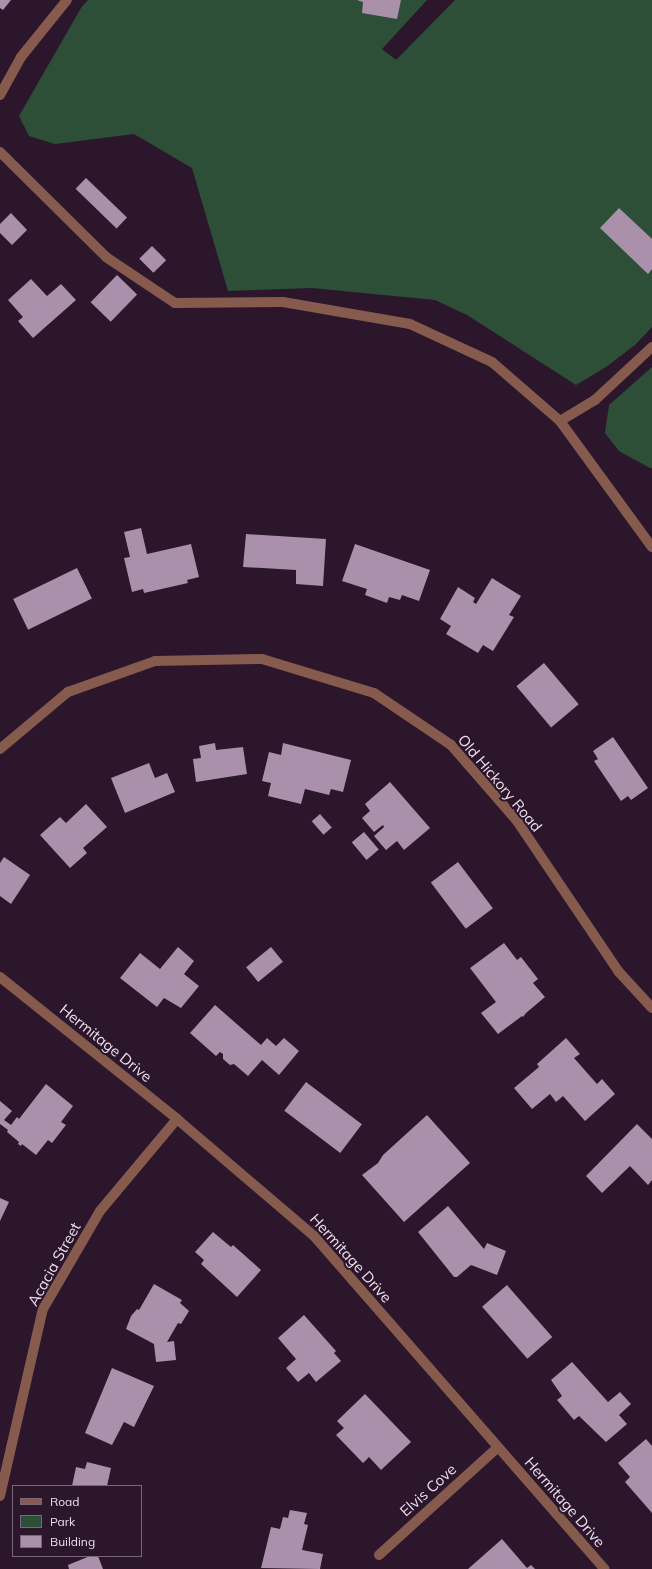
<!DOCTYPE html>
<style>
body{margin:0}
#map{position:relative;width:652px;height:1569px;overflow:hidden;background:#2b162c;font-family:Mulish,sans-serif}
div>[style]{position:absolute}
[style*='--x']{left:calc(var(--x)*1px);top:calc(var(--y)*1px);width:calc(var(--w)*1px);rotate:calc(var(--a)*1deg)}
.green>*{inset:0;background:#2e4f37}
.building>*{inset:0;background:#ab90ab;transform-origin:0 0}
.lane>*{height:10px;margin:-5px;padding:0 5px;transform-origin:5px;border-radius:5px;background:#865a4d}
.street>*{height:10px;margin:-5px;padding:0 5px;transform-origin:5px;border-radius:5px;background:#865a4d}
span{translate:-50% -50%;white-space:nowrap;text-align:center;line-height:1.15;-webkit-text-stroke:4px #2b162c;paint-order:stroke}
.street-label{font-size:15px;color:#eddfed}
.legend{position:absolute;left:12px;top:1485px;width:130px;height:72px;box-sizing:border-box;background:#2b162c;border:1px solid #796679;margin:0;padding:5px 7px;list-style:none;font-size:12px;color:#eddfed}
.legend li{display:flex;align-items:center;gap:8px;height:20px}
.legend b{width:20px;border:1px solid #796679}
</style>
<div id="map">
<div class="green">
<i style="clip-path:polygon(88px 0,427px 0,382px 49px,396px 60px,455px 0,652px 0,652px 327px,635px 345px,606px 367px,576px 385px,467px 315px,435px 300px,312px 288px,228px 291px,192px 168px,134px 134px,55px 144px,29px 136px,19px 116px,81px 8px)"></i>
<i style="clip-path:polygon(652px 367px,652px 468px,650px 468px,619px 451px,605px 433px,609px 405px)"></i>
</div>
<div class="building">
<i style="clip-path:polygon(0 0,11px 0,3px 10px,0 8px)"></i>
<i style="clip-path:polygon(357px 0,401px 0,397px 19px,362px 13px,363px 2px)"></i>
<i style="left:86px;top:178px;width:57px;height:15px;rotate:44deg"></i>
<i style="clip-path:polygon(619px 208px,652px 239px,652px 269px,648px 274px,600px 228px)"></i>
<i style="clip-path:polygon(11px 213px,27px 230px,12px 245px,0 233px,0 224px)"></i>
<i style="left:152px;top:246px;width:20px;height:18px;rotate:45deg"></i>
<i style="left:117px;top:275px;width:28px;height:38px;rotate:44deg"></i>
<i style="clip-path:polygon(31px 279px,47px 296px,61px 284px,76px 300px,33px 338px,18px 321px,23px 317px,8px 300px)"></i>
<i style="clip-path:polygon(141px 528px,147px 554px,191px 544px,199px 577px,187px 580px,188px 583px,144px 593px,143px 589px,132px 592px,124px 558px,130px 557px,124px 532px)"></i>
<i style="clip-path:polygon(246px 534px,326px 539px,323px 586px,296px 584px,296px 570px,243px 567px)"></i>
<i style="clip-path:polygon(355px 544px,430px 570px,419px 601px,402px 595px,400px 600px,389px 597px,387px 603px,365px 595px,367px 589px,342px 581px)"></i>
<i style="left:77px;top:568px;width:34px;height:71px;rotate:64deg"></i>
<i style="clip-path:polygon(492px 578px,521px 596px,509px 615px,514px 617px,493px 651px,483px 645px,478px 653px,446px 634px,451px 626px,440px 619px,458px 587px,475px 598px,473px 602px,476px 604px)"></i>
<i style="left:544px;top:663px;width:54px;height:36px;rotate:50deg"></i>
<i style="clip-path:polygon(613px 737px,648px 788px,631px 800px,628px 796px,621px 801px,594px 761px,598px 759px,593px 751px)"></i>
<i style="clip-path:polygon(215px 743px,216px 750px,243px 747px,247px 774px,196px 782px,193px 759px,201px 758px,199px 746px)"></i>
<i style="clip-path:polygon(283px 743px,351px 760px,343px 792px,331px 789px,329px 795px,305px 789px,301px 804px,268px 796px,271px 783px,262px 781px,269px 752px,281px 755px)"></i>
<i style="clip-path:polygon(149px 763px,155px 778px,167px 773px,175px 792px,125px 813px,111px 778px)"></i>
<i style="clip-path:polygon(390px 782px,430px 828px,404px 850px,397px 841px,386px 850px,374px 836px,384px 827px,383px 825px,374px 832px,362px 818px,370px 811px,365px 804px)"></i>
<i style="clip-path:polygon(86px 804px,107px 827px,83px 848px,87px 853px,70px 868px,40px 835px,60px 817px,66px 823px)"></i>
<i style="left:320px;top:814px;width:18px;height:11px;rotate:49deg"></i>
<i style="left:364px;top:832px;width:23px;height:16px;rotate:50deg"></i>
<i style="clip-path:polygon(4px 857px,30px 875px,11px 904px,0 896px,0 863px)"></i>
<i style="left:458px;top:862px;width:58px;height:34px;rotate:53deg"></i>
<i style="clip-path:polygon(504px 943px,517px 960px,521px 957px,538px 979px,533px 983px,545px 997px,526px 1013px,523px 1017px,522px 1016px,498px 1034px,481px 1013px,496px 1002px,470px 968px)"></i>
<i style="clip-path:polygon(178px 947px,194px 961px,184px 974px,199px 986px,181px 1008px,164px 998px,157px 1007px,120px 978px,140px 953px,160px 969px)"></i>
<i style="left:271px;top:947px;width:19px;height:32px;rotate:51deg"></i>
<i style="clip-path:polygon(215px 1005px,261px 1045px,267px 1038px,276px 1046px,284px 1038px,299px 1051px,279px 1075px,262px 1060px,248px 1076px,234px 1064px,230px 1065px,223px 1059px,223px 1054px,220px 1052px,216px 1056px,190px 1033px)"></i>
<i style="clip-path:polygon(566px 1038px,580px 1054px,574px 1058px,597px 1084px,602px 1079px,615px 1094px,585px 1121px,563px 1096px,556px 1102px,550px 1094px,532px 1109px,514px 1088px,539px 1067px,537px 1064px)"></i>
<i style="left:306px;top:1082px;width:70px;height:36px;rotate:37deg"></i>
<i style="clip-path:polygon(46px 1084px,73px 1106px,61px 1122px,66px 1125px,52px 1143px,48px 1140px,36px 1155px,22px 1144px,21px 1146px,18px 1144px,19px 1142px,7px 1132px,8px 1130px,0 1124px,0 1101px,12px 1111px,4px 1120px,11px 1125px,17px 1117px,19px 1119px)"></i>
<i style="clip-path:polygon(427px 1115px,470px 1163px,404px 1222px,362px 1175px,378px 1163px,383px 1155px)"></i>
<i style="clip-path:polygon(637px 1124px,652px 1139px,652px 1180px,648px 1185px,630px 1166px,602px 1193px,586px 1176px)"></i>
<i style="clip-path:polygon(0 1198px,9px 1202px,0 1221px)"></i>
<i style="clip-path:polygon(448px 1206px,484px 1249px,487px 1243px,506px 1251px,497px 1275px,471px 1265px,457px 1277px,454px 1277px,418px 1232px)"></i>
<i style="clip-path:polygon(213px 1232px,231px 1247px,233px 1245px,261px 1270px,237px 1297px,201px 1264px,204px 1260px,195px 1252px)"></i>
<i style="clip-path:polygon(154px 1284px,182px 1300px,180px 1303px,189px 1311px,181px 1324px,178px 1323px,167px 1342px,174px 1341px,176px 1360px,156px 1362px,154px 1344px,126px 1329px,131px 1316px,137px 1309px,139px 1310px)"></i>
<i style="left:507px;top:1285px;width:69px;height:33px;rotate:49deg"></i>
<i style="clip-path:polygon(304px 1315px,336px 1351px,334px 1353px,341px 1361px,316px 1382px,309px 1373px,298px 1382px,286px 1368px,296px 1359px,278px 1338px)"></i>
<i style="clip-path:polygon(572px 1362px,608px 1402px,620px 1392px,631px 1404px,619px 1415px,627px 1424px,606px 1442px,579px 1416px,574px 1420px,557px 1400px,562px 1396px,551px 1380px)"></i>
<i style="clip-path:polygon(112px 1368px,154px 1386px,134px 1427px,124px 1422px,112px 1445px,85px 1433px)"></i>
<i style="clip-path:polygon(365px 1394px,411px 1442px,381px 1470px,369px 1457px,363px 1463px,336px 1435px,344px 1428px,337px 1421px)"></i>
<i style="clip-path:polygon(646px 1439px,652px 1446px,652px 1513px,625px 1482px,630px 1477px,618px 1463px)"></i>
<i style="clip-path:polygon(87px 1462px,111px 1468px,107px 1486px,72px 1486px,76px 1467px,85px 1469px)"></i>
<i style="clip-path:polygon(290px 1510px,307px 1513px,304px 1524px,308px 1525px,302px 1550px,323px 1554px,320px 1569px,261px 1568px,271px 1527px,280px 1529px,283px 1517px,288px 1518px)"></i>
<i style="clip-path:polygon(502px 1539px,527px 1568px,531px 1565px,535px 1569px,468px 1569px)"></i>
<i style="clip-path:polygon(90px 1556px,98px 1556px,103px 1569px,69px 1569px,68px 1565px)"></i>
</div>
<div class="lane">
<i style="--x:0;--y:95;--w:43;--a:-61.1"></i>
<i style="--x:21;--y:57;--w:73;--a:-51.1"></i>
<i style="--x:0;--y:152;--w:149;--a:44.7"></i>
<i style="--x:106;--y:257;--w:83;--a:33.7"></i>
<i style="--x:175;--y:303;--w:108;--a:-0.5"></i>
<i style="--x:283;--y:302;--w:129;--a:9.8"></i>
<i style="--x:410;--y:324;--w:90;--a:24.9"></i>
<i style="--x:492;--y:362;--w:90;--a:40.9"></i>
<i style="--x:560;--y:421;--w:156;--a:53.9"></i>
<i style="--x:560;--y:421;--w:41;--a:-31"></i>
<i style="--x:595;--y:400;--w:78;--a:-42.9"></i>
</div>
<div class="street">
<i style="--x:0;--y:749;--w:89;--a:-40"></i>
<i style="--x:68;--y:692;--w:92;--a:-19.6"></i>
<i style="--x:155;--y:661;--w:107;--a:-1.1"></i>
<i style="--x:262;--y:659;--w:117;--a:16.9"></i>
<i style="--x:374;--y:693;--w:93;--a:34"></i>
<i style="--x:451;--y:745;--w:101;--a:49"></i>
<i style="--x:517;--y:821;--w:181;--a:56"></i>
<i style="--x:618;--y:971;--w:50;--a:47.4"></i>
<i style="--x:0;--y:977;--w:227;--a:38.7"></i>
<i style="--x:177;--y:1119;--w:180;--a:40.5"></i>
<i style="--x:314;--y:1236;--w:442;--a:48.9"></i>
<i style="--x:0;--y:1496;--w:192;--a:-77.1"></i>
<i style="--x:43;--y:1309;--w:113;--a:-59.8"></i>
<i style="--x:100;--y:1211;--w:120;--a:-50.1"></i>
<i style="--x:379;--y:1555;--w:159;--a:-42.2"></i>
</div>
<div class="street-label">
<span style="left:500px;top:783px;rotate:50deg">Old Hickory Road</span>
<span style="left:106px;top:1043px;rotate:39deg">Hermitage Drive</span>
<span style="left:351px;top:1258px;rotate:48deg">Hermitage Drive</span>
<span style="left:54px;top:1264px;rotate:-61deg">Acacia Street</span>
<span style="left:428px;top:1490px;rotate:-42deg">Elvis Cove</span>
<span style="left:565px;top:1502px;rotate:49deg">Hermitage Drive</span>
</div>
<ul class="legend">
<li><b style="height:5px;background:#865a4d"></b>Road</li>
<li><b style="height:11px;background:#2e4f37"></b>Park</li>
<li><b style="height:11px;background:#ab90ab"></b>Building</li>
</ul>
</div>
